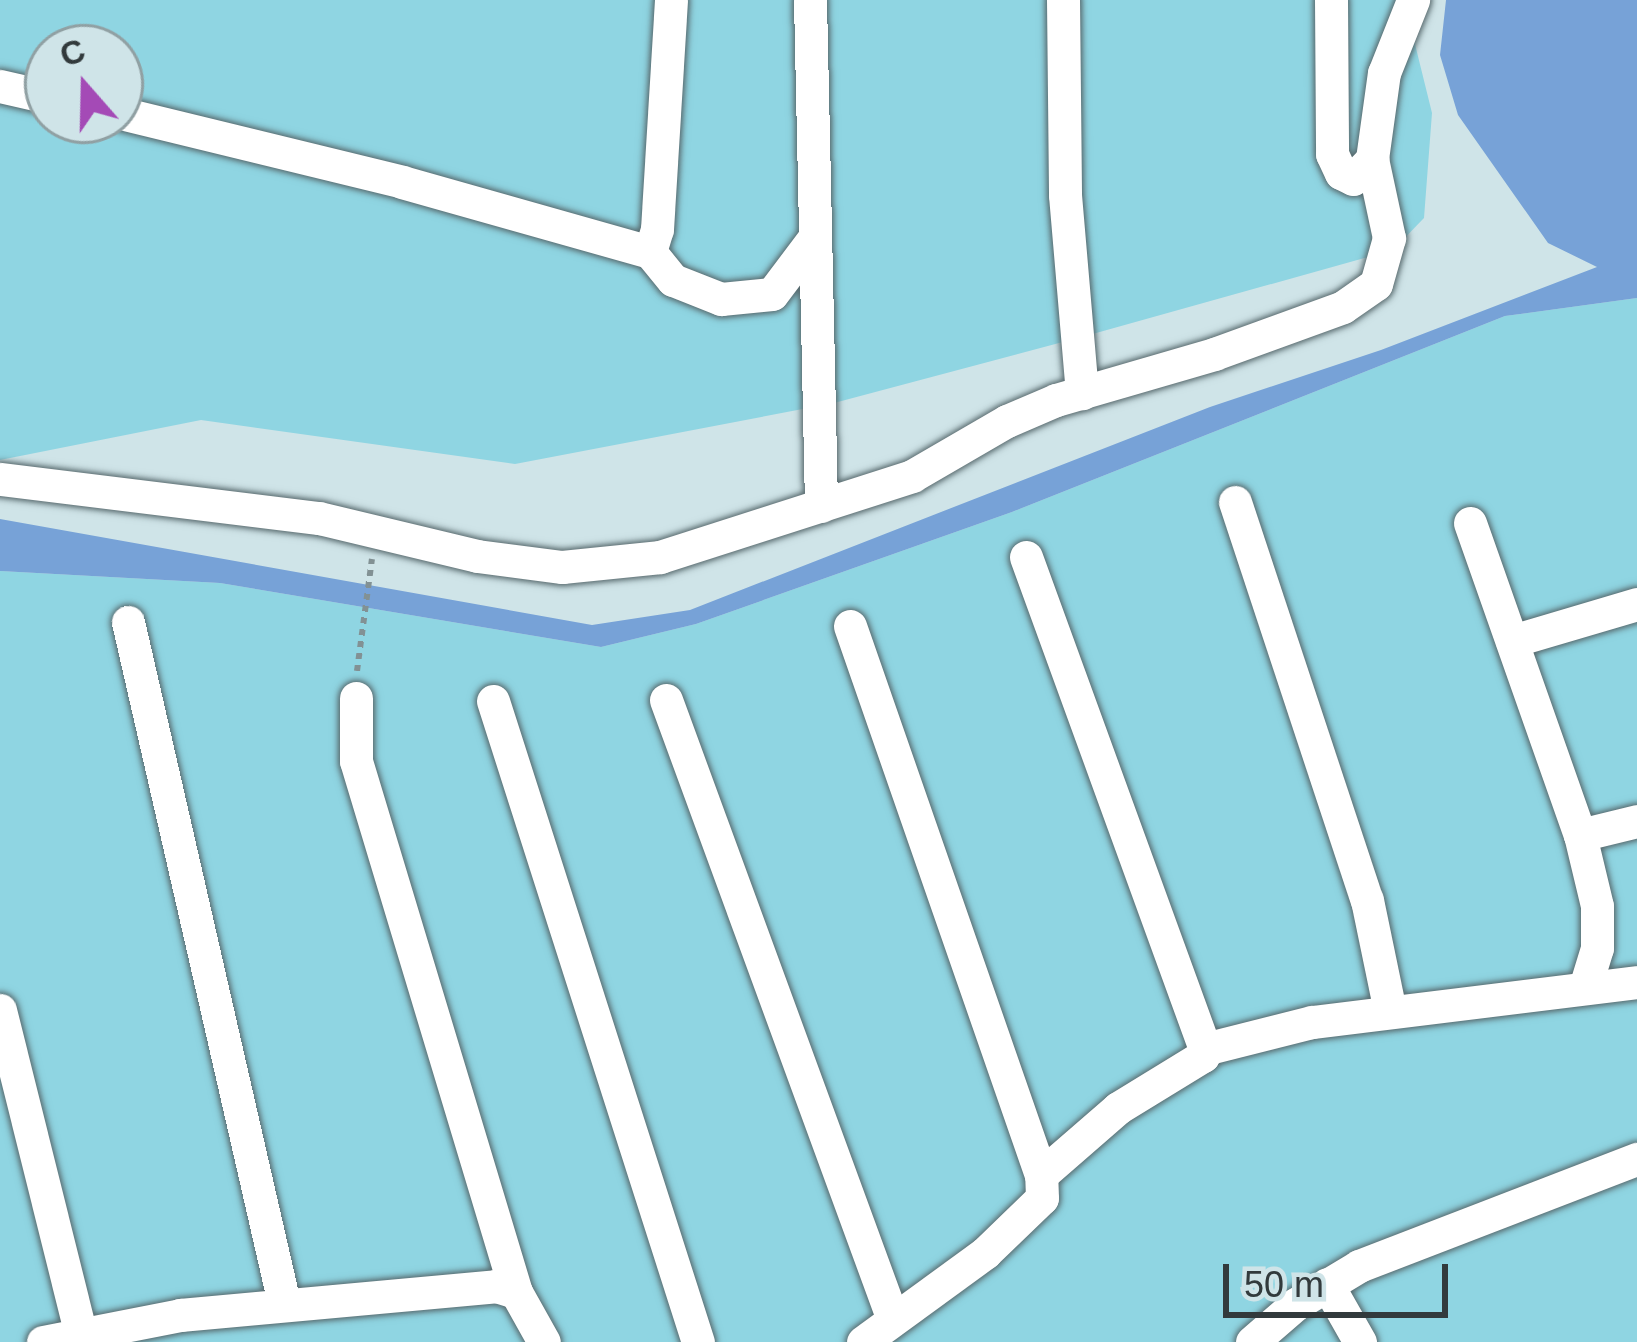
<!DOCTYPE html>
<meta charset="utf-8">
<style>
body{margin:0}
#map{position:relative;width:1637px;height:1342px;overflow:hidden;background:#cfe4e8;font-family:Helvetica,sans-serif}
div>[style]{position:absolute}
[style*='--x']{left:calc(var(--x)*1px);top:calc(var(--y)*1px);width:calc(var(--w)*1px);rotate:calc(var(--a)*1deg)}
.green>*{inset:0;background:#8fd5e2}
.water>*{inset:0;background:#77a2d7}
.path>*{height:6px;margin-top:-3px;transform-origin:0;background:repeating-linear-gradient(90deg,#829194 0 6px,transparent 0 12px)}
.roads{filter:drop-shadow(0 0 3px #57696d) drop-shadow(0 0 3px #57696d)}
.minor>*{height:33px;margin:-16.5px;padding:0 16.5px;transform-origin:16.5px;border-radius:16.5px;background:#fff}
span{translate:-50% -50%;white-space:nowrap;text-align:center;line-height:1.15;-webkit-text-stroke:12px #cfe4e8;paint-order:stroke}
.north{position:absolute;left:24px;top:24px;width:120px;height:120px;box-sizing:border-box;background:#cfe4e8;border:3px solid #90a0a3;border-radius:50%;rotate:340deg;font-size:33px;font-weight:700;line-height:48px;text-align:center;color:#323a3c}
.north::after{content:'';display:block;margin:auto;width:42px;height:54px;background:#a44ab6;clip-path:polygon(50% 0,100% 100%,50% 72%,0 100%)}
.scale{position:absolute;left:1223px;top:1264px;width:225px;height:54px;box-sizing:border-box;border:6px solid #323a3c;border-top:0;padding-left:15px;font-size:36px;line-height:42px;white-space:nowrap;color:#323a3c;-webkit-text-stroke:9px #cfe4e8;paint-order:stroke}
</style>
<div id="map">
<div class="green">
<i style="clip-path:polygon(evenodd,0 0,1419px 0,1412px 32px,1432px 113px,1424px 218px,1393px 250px,1089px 335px,834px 403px,515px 464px,201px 420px,0 460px,0 0,48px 48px,120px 48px,120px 120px,48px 120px,48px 48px)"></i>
<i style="clip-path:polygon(1637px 298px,1637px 1342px,0 1342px,0 571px,220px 583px,601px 647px,696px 624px,1012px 512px,1505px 316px)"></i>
</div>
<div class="water">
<i style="clip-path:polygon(1446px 0,1637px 0,1637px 298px,1505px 316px,1012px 512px,696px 624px,601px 647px,220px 583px,0 571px,0 519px,592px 625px,690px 610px,1210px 407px,1381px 350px,1597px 267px,1548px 243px,1458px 115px,1440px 55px)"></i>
</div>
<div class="path">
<i style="--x:357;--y:671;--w:113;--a:-82.4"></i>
</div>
<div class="roads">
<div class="minor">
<i style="--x:810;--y:0;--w:506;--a:88.75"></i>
<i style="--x:1063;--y:0;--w:195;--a:89.4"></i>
<i style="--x:1065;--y:195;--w:199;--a:85.1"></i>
<i style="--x:1331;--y:0;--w:154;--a:89.6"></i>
<i style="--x:1332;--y:154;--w:21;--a:65"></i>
<i style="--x:1341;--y:173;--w:13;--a:27"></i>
<i style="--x:1353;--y:179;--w:28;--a:-46"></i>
<i style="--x:1372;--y:159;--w:87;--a:-82.1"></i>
<i style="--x:1384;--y:73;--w:79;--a:-68.3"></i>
<i style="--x:0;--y:86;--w:49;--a:12.9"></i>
<i style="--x:120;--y:113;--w:290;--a:13.7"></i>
<i style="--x:402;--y:182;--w:258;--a:15.8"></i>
<i style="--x:650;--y:252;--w:36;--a:51"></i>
<i style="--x:673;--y:280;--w:52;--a:21.6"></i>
<i style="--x:721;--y:299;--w:51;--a:-5.6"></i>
<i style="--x:772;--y:294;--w:71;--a:-53"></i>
<i style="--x:650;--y:252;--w:24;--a:-73"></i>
<i style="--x:657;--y:229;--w:229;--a:-86.5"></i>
<i style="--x:0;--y:479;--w:321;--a:7"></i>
<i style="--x:319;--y:518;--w:163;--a:13.5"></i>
<i style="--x:477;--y:556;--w:86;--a:7.4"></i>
<i style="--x:562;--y:567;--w:99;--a:-5.8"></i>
<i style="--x:660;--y:557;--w:265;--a:-17.8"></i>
<i style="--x:912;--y:476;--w:110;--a:-30.1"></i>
<i style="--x:1007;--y:421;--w:53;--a:-23.2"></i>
<i style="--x:1056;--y:400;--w:165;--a:-16.2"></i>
<i style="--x:1214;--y:354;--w:137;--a:-20"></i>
<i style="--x:1343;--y:307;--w:40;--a:-34.9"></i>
<i style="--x:1376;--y:284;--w:48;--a:-74.2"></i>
<i style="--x:1389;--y:238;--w:81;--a:-102.1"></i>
<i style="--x:1235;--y:502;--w:419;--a:71.7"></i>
<i style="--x:1367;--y:900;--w:113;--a:78.3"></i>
<i style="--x:1470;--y:523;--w:331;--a:70.6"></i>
<i style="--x:1580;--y:835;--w:73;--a:76.5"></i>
<i style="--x:1597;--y:906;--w:42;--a:90"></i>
<i style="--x:1597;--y:948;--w:39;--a:107"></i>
<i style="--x:1026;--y:557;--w:524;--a:70.01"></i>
<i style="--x:128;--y:622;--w:699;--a:77.1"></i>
<i style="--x:850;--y:626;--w:581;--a:70.82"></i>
<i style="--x:1512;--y:641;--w:130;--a:-16.5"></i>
<i style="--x:356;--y:698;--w:63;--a:90"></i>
<i style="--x:356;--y:761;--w:555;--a:73.23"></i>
<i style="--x:666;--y:700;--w:657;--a:69.88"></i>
<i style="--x:493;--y:701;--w:673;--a:72.27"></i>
<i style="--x:1580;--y:835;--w:59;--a:-13.8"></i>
<i style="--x:0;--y:1010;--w:331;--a:76"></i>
<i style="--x:1327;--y:1284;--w:67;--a:60.4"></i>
<i style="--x:43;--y:1342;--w:140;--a:-11.1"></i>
<i style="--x:180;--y:1315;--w:317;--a:-5.2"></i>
<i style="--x:496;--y:1286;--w:21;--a:17"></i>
<i style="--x:516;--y:1292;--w:57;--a:60.8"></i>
<i style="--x:863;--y:1342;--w:151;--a:-36.1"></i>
<i style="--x:985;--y:1253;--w:79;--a:-44"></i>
<i style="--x:1042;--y:1198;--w:23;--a:-92"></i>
<i style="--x:1041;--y:1175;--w:102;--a:-41"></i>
<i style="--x:1118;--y:1108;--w:100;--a:-31.5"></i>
<i style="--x:1203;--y:1056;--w:7;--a:-74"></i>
<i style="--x:1205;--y:1049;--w:110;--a:-14.2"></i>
<i style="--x:1312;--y:1022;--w:327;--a:-7"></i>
<i style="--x:1252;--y:1342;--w:58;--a:-40.8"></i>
<i style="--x:1296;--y:1304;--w:74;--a:-31.1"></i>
<i style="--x:1359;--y:1266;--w:298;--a:-21.1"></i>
</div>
</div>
<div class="north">С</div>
<div class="scale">50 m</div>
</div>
